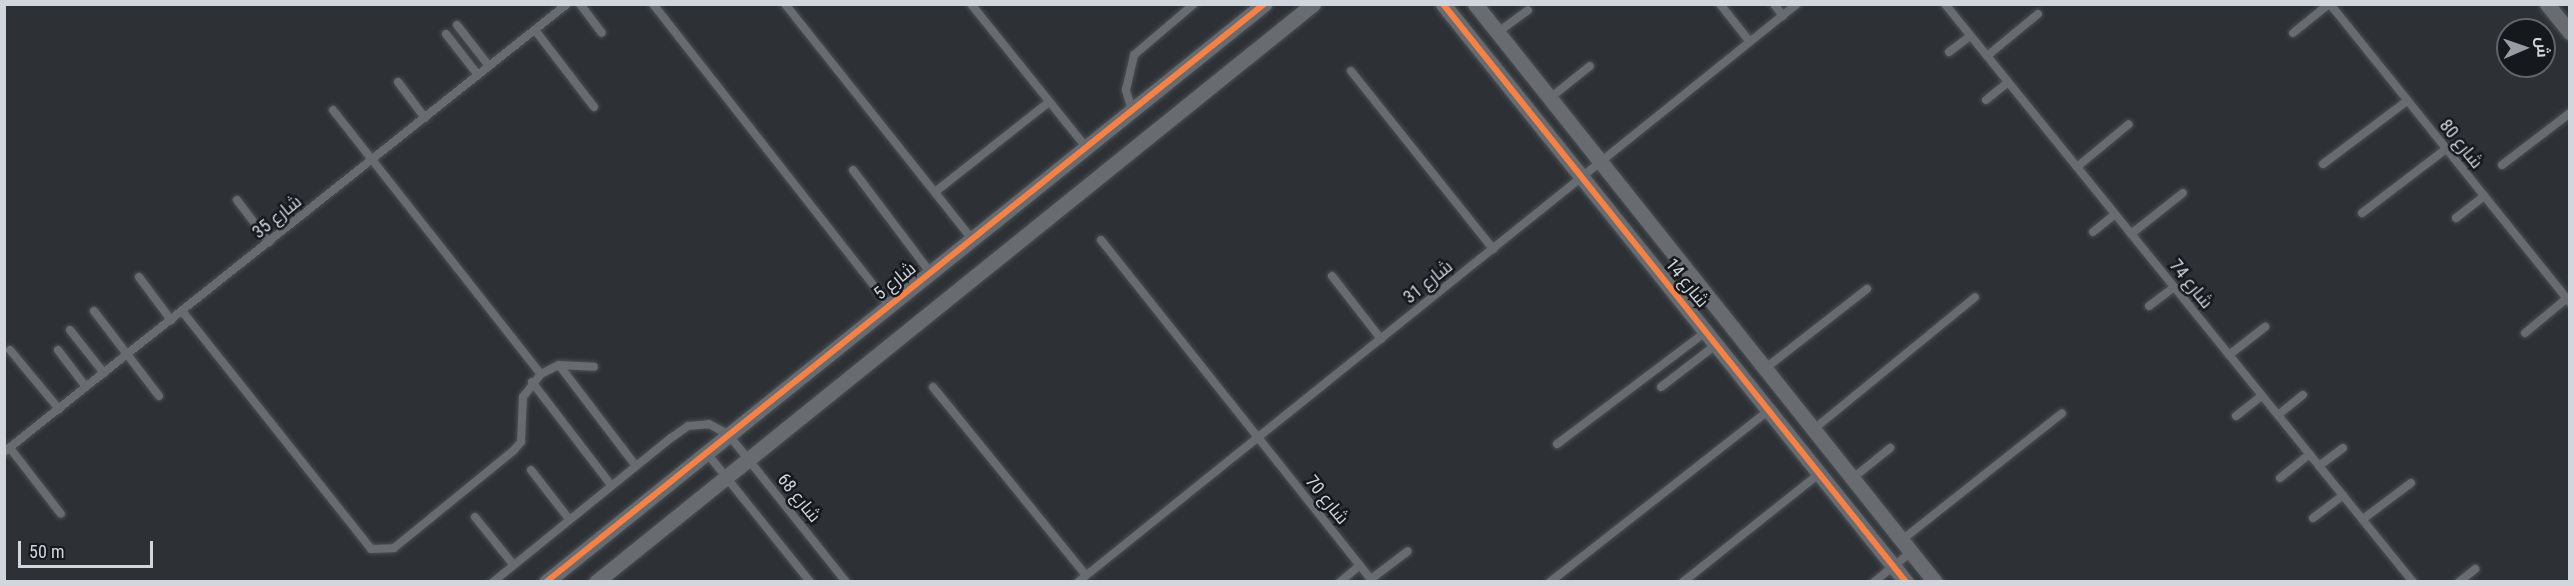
<!DOCTYPE html>
<meta charset="utf-8">
<style>
body{margin:0}
#map{position:relative;width:2574px;height:586px;overflow:hidden;background:#2d3136;font-family:"Roboto Condensed",Cairo,sans-serif}
div>[style]{position:absolute}
[style*='--x']{left:calc(var(--x)*1px);top:calc(var(--y)*1px);width:calc(var(--w)*1px);rotate:calc(var(--a)*1deg)}
.roads{filter:drop-shadow(0 0 2px #4a4f53) drop-shadow(0 0 2px #4a4f53)}
.service>*{height:8px;margin:-4px;padding:0 4px;transform-origin:4px;border-radius:4px;background:#686b6f}
.minor>*{height:15px;margin:-7.5px;padding:0 7.5px;transform-origin:7.5px;border-radius:7.5px;background:#686b6f}
.cycleway>*{height:6px;margin:-3px;padding:0 3px;transform-origin:3px;border-radius:3px;background:#f48246}
span{translate:-50% -50%;white-space:nowrap;text-align:center;line-height:1.15;-webkit-text-stroke:5px #15181d;paint-order:stroke}
.street-label{font-size:18px;color:#d1d6dd}
.frame{position:absolute;inset:0;border:6px solid #d1d6dd;pointer-events:none}
.north{position:absolute;left:2496px;top:18px;width:60px;height:60px;box-sizing:border-box;background:#15181d;border:2px solid #60646a;border-radius:50%;rotate:88deg;font-size:16px;font-weight:700;line-height:24px;text-align:center;color:#d1d6dd}
.north::after{content:'';display:block;margin:auto;width:21px;height:27px;background:#989ca3;clip-path:polygon(50% 0,100% 100%,50% 72%,0 100%)}
.scale{position:absolute;left:18px;top:541px;width:135px;height:27px;box-sizing:border-box;border:3px solid #d1d6dd;border-top:0;padding-left:8px;font-size:18px;line-height:21px;white-space:nowrap;color:#d1d6dd;-webkit-text-stroke:4px #15181d;paint-order:stroke}
</style>
<div id="map">
<div class="roads">
<div class="service">
<i style="--x:580;--y:4;--w:36;--a:53"></i>
<i style="--x:653;--y:4;--w:382;--a:51.9"></i>
<i style="--x:785;--y:4;--w:300;--a:51.5"></i>
<i style="--x:971;--y:4;--w:184;--a:51.2"></i>
<i style="--x:1720;--y:4;--w:48;--a:51.7"></i>
<i style="--x:1774;--y:4;--w:15;--a:53"></i>
<i style="--x:1945;--y:4;--w:744;--a:51"></i>
<i style="--x:2330;--y:4;--w:383;--a:51.2"></i>
<i style="--x:457;--y:25;--w:52;--a:52"></i>
<i style="--x:535;--y:30;--w:97;--a:52.5"></i>
<i style="--x:1498;--y:32;--w:37;--a:-36"></i>
<i style="--x:2293;--y:33;--w:46;--a:-38.9"></i>
<i style="--x:446;--y:34;--w:52;--a:52"></i>
<i style="--x:1949;--y:52;--w:26;--a:-37"></i>
<i style="--x:1987;--y:56;--w:66;--a:-39.5"></i>
<i style="--x:1351;--y:71;--w:228;--a:51.4"></i>
<i style="--x:398;--y:82;--w:45;--a:53.1"></i>
<i style="--x:1550;--y:98;--w:51;--a:-38.7"></i>
<i style="--x:1986;--y:100;--w:28;--a:-39"></i>
<i style="--x:333;--y:110;--w:336;--a:51.8"></i>
<i style="--x:1132;--y:110;--w:21;--a:-107"></i>
<i style="--x:1126;--y:90;--w:36;--a:-77"></i>
<i style="--x:1134;--y:55;--w:79;--a:-40.4"></i>
<i style="--x:2323;--y:164;--w:105;--a:-36.9"></i>
<i style="--x:2502;--y:165;--w:86;--a:-37.4"></i>
<i style="--x:2077;--y:167;--w:67;--a:-39.6"></i>
<i style="--x:853;--y:170;--w:128;--a:53"></i>
<i style="--x:935;--y:192;--w:145;--a:-38.3"></i>
<i style="--x:237;--y:200;--w:53;--a:52.7"></i>
<i style="--x:2362;--y:213;--w:106;--a:-37.3"></i>
<i style="--x:2456;--y:218;--w:36;--a:-38"></i>
<i style="--x:2093;--y:232;--w:28;--a:-39"></i>
<i style="--x:2131;--y:234;--w:66;--a:-38.3"></i>
<i style="--x:1101;--y:240;--w:437;--a:51.5"></i>
<i style="--x:1332;--y:276;--w:80;--a:52.1"></i>
<i style="--x:139;--y:277;--w:54;--a:53.3"></i>
<i style="--x:2149;--y:306;--w:31;--a:-37"></i>
<i style="--x:94;--y:311;--w:107;--a:52.6"></i>
<i style="--x:182;--y:311;--w:304;--a:51.5"></i>
<i style="--x:371;--y:549;--w:23;--a:-2"></i>
<i style="--x:394;--y:548;--w:155;--a:-39.2"></i>
<i style="--x:514;--y:450;--w:11;--a:-49"></i>
<i style="--x:521;--y:442;--w:45;--a:-87.5"></i>
<i style="--x:523;--y:397;--w:29;--a:-52"></i>
<i style="--x:541;--y:374;--w:20;--a:-27"></i>
<i style="--x:559;--y:365;--w:35;--a:3"></i>
<i style="--x:70;--y:330;--w:55;--a:51.7"></i>
<i style="--x:2525;--y:333;--w:53;--a:-39.7"></i>
<i style="--x:10;--y:350;--w:77;--a:50.3"></i>
<i style="--x:58;--y:350;--w:46;--a:52.9"></i>
<i style="--x:2229;--y:355;--w:46;--a:-37.9"></i>
<i style="--x:559;--y:365;--w:127;--a:52.7"></i>
<i style="--x:1767;--y:367;--w:127;--a:-38"></i>
<i style="--x:532;--y:382;--w:130;--a:52.5"></i>
<i style="--x:933;--y:387;--w:242;--a:50.9"></i>
<i style="--x:1661;--y:387;--w:71;--a:-37.5"></i>
<i style="--x:2278;--y:415;--w:32;--a:-39"></i>
<i style="--x:2236;--y:416;--w:33;--a:-38"></i>
<i style="--x:1814;--y:429;--w:208;--a:-39.3"></i>
<i style="--x:1557;--y:444;--w:188;--a:-37"></i>
<i style="--x:10;--y:448;--w:83;--a:52.3"></i>
<i style="--x:4;--y:452;--w:719;--a:-38.51"></i>
<i style="--x:706;--y:452;--w:166;--a:51.3"></i>
<i style="--x:2319;--y:466;--w:30;--a:-37"></i>
<i style="--x:531;--y:470;--w:62;--a:52.2"></i>
<i style="--x:1853;--y:478;--w:48;--a:-39"></i>
<i style="--x:2280;--y:478;--w:38;--a:-39"></i>
<i style="--x:475;--y:517;--w:59;--a:51.2"></i>
<i style="--x:2313;--y:518;--w:38;--a:-37"></i>
<i style="--x:2363;--y:519;--w:60;--a:-36.9"></i>
<i style="--x:1902;--y:540;--w:204;--a:-38.4"></i>
<i style="--x:1371;--y:579;--w:46;--a:-37.1"></i>
<i style="--x:493;--y:582;--w:229;--a:-39"></i>
<i style="--x:671;--y:438;--w:21;--a:-35"></i>
<i style="--x:688;--y:426;--w:21;--a:-5"></i>
<i style="--x:709;--y:424;--w:21;--a:28"></i>
<i style="--x:728;--y:434;--w:189;--a:51.4"></i>
<i style="--x:1078;--y:582;--w:923;--a:-38.8"></i>
<i style="--x:1340;--y:582;--w:26;--a:-40"></i>
<i style="--x:1550;--y:582;--w:278;--a:-38.1"></i>
<i style="--x:1683;--y:582;--w:175;--a:-38.5"></i>
<i style="--x:1874;--y:582;--w:48;--a:-39"></i>
<i style="--x:2459;--y:582;--w:21;--a:-39"></i>
</div>
<div class="minor">
<i style="--x:1443;--y:4;--w:741;--a:51.3"></i>
<i style="--x:1475;--y:4;--w:739;--a:51.49"></i>
<i style="--x:2547;--y:4;--w:36;--a:51"></i>
<i style="--x:546;--y:582;--w:922;--a:-38.83"></i>
<i style="--x:596;--y:582;--w:921;--a:-38.87"></i>
</div>
</div>
<div class="cycleway">
<i style="--x:1443;--y:4;--w:741;--a:51.3"></i>
<i style="--x:546;--y:582;--w:922;--a:-38.83"></i>
</div>
<div class="street-label">
<span style="left:2461px;top:144px;rotate:51deg">شارع 80</span>
<span style="left:277px;top:217px;rotate:-39deg">شارع 35</span>
<span style="left:895px;top:281px;rotate:-39deg">شارع 5</span>
<span style="left:1428px;top:282px;rotate:-39deg">شارع 31</span>
<span style="left:1687px;top:283px;rotate:51deg">شارع 14</span>
<span style="left:2191px;top:284px;rotate:51deg">شارع 74</span>
<span style="left:799px;top:498px;rotate:51deg">شارع 68</span>
<span style="left:1327px;top:500px;rotate:51deg">شارع 70</span>
</div>
<div class="frame"></div>
<div class="north">ش</div>
<div class="scale">50 m</div>
</div>
